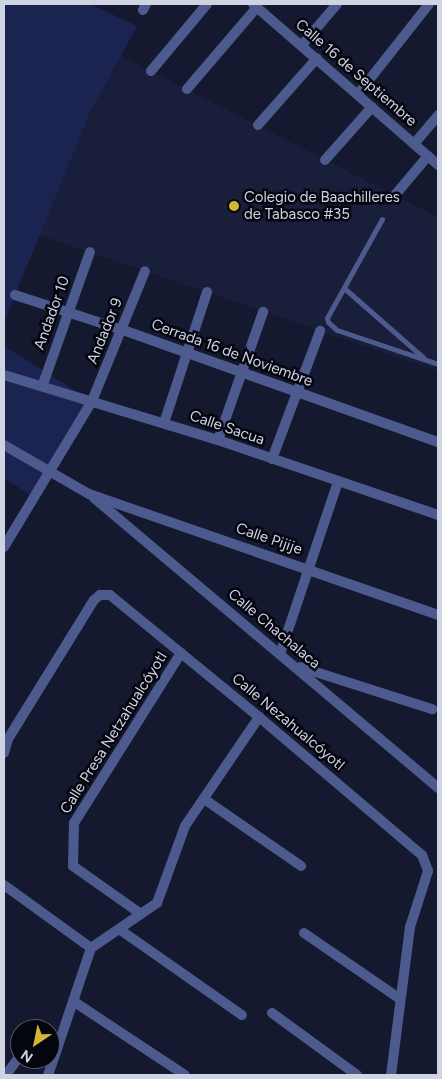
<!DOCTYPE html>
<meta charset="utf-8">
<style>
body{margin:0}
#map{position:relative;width:442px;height:1079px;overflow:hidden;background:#14192f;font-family:Figtree,sans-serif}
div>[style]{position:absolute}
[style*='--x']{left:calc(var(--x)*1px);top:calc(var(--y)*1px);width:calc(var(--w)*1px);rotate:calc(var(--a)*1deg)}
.built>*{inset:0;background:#191f3b}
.green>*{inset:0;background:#1b2351}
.service>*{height:5px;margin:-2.5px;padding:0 2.5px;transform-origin:2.5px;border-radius:2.5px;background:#4d5a8d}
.minor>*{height:10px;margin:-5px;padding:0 5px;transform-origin:5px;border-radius:5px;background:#4d5a8d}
.dots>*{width:14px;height:14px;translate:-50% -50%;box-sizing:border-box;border:2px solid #04050e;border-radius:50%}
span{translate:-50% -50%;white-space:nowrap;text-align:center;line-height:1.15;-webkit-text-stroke:5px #04050e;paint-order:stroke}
.street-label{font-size:15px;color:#cfd4e3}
.poi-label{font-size:15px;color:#cfd4e3}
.left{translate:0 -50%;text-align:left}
.frame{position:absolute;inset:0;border:5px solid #cfd4e3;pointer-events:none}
.north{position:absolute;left:10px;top:1019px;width:50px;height:50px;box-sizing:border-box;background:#04050e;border:1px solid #555863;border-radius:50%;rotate:214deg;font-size:14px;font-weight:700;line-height:20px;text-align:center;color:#cfd4e3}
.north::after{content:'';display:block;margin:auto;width:18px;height:22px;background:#d3b635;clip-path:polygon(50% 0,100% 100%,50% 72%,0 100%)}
</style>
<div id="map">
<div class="built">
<i style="clip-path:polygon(121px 56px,438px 217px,438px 371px,39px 235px,90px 113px)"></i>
</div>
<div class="green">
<i style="clip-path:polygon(4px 4px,90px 4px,137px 26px,90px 113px,4px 322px)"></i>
<i style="clip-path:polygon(4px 346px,92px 401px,35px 498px,4px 478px)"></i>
</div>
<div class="service">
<i style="--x:382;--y:219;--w:113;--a:119.1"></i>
<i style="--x:327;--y:318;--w:4;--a:76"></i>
<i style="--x:328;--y:322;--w:12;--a:42"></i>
<i style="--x:337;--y:330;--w:107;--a:18.6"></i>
<i style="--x:344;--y:288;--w:106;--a:41.2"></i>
</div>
<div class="minor">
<i style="--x:253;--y:4;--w:245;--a:41"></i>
<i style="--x:143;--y:10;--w:7;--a:-63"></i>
<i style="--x:302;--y:45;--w:54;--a:-49.5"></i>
<i style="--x:151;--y:71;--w:87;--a:-50.1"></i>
<i style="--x:187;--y:89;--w:108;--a:-49.5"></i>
<i style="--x:358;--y:94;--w:115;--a:-51.7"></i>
<i style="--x:258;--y:125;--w:89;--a:-48.6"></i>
<i style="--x:414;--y:144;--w:38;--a:-50"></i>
<i style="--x:325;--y:160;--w:71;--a:-48.4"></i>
<i style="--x:395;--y:195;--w:51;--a:-49.8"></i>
<i style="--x:15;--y:295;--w:114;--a:18"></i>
<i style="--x:123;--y:330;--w:334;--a:19.6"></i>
<i style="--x:4;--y:375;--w:224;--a:16.9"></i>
<i style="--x:218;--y:440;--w:232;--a:18.8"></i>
<i style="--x:43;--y:384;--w:140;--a:-70.4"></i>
<i style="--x:164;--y:423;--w:138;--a:-71.8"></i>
<i style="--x:218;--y:440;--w:136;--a:-70.6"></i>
<i style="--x:4;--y:445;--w:98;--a:30"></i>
<i style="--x:89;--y:494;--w:369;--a:19.1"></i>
<i style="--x:272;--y:459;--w:137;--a:-69.4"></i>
<i style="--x:94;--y:498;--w:450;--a:40.1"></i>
<i style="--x:4;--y:547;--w:170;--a:-58.9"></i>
<i style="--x:92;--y:401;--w:140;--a:-67.8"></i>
<i style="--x:280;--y:654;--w:182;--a:-71.4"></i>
<i style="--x:300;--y:667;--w:139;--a:17.7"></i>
<i style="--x:4;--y:753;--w:15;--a:-74"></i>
<i style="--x:8;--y:739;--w:163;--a:-58.3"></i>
<i style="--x:94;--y:600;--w:8;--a:-40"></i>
<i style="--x:100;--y:595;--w:10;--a:0"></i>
<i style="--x:110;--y:595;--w:193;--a:39.3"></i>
<i style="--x:259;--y:717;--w:214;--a:40.3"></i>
<i style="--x:422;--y:855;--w:17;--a:69"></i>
<i style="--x:428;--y:871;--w:59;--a:107.8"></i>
<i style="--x:410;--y:927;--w:149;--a:97.3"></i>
<i style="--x:204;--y:799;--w:118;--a:34.6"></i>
<i style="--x:4;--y:885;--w:107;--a:35.9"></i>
<i style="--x:141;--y:914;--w:83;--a:-144.8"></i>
<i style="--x:73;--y:866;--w:43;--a:-88.7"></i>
<i style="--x:74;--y:823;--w:201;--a:-57.8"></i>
<i style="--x:119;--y:929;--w:150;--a:35"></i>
<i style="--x:304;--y:933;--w:116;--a:34.5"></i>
<i style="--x:73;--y:1001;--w:134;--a:33.5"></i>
<i style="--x:272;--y:1013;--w:105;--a:36.1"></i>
<i style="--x:50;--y:1050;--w:6;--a:18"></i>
<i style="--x:56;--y:1052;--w:110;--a:-71.4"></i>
<i style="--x:91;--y:948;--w:80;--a:-34.3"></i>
<i style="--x:157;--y:903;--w:82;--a:-70"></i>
<i style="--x:185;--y:826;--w:132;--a:-55.8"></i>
<i style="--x:6;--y:1075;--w:24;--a:-54"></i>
<i style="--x:48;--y:1075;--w:24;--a:-71"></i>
</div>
<div class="dots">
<i style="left:234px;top:206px;background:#d3b635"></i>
</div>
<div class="street-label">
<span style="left:356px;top:73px;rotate:41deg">Calle 16 de Septiembre</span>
<span style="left:52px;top:313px;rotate:-70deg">Andador 10</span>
<span style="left:105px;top:331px;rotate:-68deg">Andador 9</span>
<span style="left:232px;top:353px;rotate:20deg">Cerrada 16 de Noviembre</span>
<span style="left:227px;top:428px;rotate:19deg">Calle Sacua</span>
<span style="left:269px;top:539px;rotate:19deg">Calle Pijije</span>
<span style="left:274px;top:629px;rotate:40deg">Calle Chachalaca</span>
<span style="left:288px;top:722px;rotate:40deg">Calle Nezahualcóyotl</span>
<span style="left:114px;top:733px;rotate:-58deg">Calle Presa Netzahualcóyotl</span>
</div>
<div class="poi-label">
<span class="left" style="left:244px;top:206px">Colegio de Baachilleres<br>de Tabasco #35</span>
</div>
<div class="frame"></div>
<div class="north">N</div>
</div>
